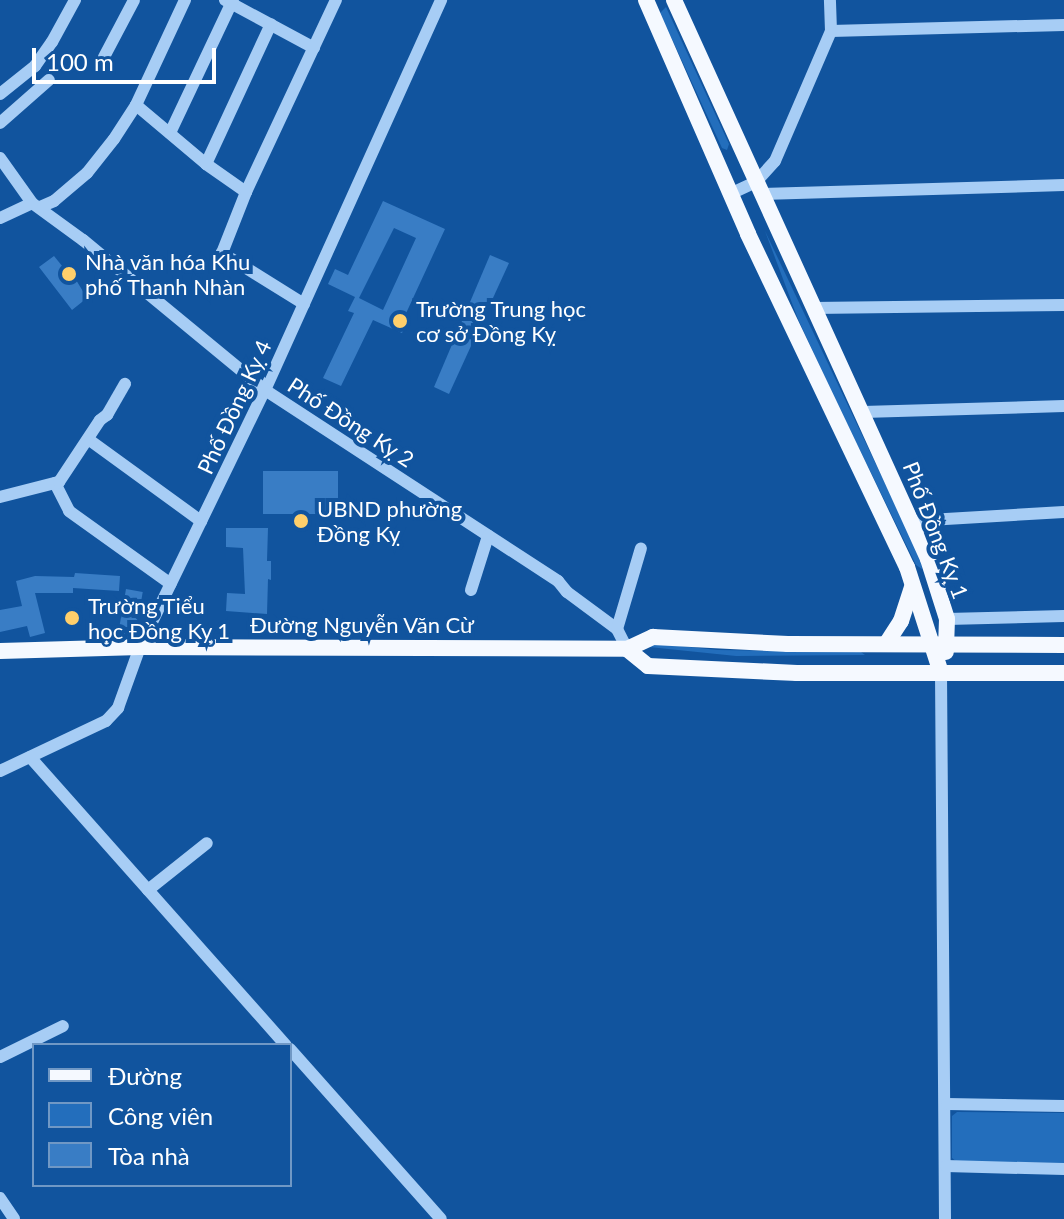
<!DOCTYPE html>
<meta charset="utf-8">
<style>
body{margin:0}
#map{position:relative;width:1064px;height:1219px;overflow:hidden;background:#11549e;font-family:Lato,sans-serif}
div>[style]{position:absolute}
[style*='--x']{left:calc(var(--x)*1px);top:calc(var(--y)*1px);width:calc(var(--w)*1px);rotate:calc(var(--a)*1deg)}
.green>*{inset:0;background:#236ebc}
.building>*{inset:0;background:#397dc5;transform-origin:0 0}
.minor>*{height:12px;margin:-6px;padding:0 6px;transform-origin:6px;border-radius:6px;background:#a7cdf5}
.major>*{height:16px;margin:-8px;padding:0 8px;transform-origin:8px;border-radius:8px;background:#f5f9ff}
.dots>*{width:22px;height:22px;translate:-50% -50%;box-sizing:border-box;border:4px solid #11549e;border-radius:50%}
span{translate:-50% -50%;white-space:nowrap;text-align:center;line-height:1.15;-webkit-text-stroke:8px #11549e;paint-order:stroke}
.poi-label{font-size:22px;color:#fff}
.left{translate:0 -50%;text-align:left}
.street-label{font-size:22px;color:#fff}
.legend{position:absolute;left:32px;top:1043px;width:260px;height:144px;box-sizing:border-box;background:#11549e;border:2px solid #7098c5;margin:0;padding:10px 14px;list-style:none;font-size:24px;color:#fff}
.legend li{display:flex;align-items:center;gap:16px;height:40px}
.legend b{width:40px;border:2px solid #7098c5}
.scale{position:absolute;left:32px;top:48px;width:184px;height:36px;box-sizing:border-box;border:4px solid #fff;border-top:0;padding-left:10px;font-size:24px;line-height:28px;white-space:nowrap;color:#fff;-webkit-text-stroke:6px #11549e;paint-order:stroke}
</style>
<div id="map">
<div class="green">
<i style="clip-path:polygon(666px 7px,729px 144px,727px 150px,722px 148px,660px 13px)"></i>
<i style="clip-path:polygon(765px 231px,921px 559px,922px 569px,916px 565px,834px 397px,798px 319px)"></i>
<i style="clip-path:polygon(651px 643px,718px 650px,861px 652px,865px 655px,736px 656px,649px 647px)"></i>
<i style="clip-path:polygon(957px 1112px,1064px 1113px,1064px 1163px,957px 1162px,952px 1158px,952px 1116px)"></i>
</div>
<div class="building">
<i style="clip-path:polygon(evenodd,383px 201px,445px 229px,402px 322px,406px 324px,402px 333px,373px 320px,341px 386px,323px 378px,354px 313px,348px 311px,355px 297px,328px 284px,335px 269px,348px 275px,383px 201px,394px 228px,416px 238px,383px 310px,359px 298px,394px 228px)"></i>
<i style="clip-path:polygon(490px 255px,509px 263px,449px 394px,434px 387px)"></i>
<i style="clip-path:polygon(54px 256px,67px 272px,70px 270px,87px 298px,72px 310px,39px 267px)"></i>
<i style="left:263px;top:471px;width:75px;height:43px"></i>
<i style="clip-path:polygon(226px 528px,268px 528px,267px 561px,271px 561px,271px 580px,268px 579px,267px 614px,226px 611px,227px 593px,245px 594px,243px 548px,226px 547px)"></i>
<i style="clip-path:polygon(75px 573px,120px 576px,119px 591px,73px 588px,73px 593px,35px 593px,45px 633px,30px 637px,27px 626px,0 632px,0 610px,22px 606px,16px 581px,35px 576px,74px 577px)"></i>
<i style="left:126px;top:589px;width:17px;height:48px;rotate:10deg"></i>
</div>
<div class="minor">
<i style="--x:225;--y:0;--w:101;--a:28.3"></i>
<i style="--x:831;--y:31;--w:233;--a:-1.5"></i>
<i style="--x:104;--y:57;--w:64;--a:-62.2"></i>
<i style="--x:0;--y:94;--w:45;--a:-38.7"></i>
<i style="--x:35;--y:66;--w:29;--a:-55"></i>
<i style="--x:52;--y:42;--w:48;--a:-61.3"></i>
<i style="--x:136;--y:105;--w:92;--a:40.1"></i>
<i style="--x:206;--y:164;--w:49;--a:35"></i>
<i style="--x:0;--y:123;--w:65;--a:-41.3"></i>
<i style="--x:170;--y:133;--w:147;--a:-64.7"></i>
<i style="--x:0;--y:158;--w:55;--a:54.6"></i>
<i style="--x:32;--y:203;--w:63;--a:36"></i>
<i style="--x:83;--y:240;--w:236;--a:39.5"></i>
<i style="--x:265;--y:390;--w:350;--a:33.1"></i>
<i style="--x:558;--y:581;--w:14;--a:51"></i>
<i style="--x:567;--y:592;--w:62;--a:36.5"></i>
<i style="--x:617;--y:629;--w:22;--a:63"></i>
<i style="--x:206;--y:164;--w:154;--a:-65.1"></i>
<i style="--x:730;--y:194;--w:29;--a:-25"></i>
<i style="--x:756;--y:182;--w:28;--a:-48"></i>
<i style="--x:775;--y:161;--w:142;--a:-66.7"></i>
<i style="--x:831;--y:31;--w:31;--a:-92"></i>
<i style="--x:762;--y:194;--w:302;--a:-1.7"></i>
<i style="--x:40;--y:207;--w:15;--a:-23"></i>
<i style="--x:54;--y:201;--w:43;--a:-40.3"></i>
<i style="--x:87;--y:173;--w:43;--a:-51.5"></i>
<i style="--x:114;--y:139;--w:40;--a:-57.1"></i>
<i style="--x:136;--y:105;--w:116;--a:-65"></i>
<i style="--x:0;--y:218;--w:35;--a:-25"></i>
<i style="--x:304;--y:304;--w:97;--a:-148.1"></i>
<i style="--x:222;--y:253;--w:66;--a:-68.5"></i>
<i style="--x:246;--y:192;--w:212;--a:-64.9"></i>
<i style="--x:813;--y:308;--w:251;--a:-0.7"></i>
<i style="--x:863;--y:412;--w:201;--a:-1.7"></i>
<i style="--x:88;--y:439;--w:140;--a:36"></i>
<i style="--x:55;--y:483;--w:31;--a:63"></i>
<i style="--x:69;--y:511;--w:125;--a:35.6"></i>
<i style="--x:0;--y:497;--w:61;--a:-14.3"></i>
<i style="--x:59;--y:482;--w:74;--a:-56.5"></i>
<i style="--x:100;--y:420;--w:9;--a:-36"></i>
<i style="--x:107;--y:415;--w:36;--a:-60"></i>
<i style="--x:912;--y:521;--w:152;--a:-3.4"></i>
<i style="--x:471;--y:590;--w:57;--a:-72.5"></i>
<i style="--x:947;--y:619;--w:117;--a:-1.5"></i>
<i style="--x:617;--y:629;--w:84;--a:-73.5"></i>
<i style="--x:941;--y:673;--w:546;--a:89.58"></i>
<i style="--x:30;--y:757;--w:385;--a:48.4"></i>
<i style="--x:0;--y:771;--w:117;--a:-25.3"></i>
<i style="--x:106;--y:721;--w:18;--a:-47"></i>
<i style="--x:118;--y:708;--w:65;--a:-70.2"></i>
<i style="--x:140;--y:647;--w:286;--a:-64.1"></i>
<i style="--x:265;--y:390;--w:428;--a:-65.7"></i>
<i style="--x:148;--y:890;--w:75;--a:-38.5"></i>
<i style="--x:290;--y:1049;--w:227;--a:48.4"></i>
<i style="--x:0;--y:1057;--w:70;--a:-26.2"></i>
<i style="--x:947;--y:1104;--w:117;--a:1"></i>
<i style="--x:946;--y:1166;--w:118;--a:1.5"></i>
<i style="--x:0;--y:1198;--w:25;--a:56"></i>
</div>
<div class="major">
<i style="--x:646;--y:0;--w:255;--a:66.4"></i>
<i style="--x:748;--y:234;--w:369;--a:64.5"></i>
<i style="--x:907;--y:567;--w:111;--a:72.2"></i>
<i style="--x:674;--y:0;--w:614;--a:65.56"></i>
<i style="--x:928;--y:559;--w:63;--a:72.4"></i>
<i style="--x:947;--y:619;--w:33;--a:92"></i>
<i style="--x:886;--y:644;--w:27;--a:-57"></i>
<i style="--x:901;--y:621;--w:35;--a:-72"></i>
<i style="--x:627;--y:649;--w:27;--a:39"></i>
<i style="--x:648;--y:666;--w:149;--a:2.7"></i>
<i style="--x:797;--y:673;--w:267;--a:0"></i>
<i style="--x:0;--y:651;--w:140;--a:-1.6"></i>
<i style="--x:140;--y:647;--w:487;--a:0.2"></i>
<i style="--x:627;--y:649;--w:29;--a:-25"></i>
<i style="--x:653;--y:637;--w:135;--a:3"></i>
<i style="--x:788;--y:644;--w:276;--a:0.2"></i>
</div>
<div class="dots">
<i style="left:69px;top:274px;background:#ffcf6b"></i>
<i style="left:400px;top:321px;background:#ffcf6b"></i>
<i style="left:301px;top:521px;background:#ffcf6b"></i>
<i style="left:72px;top:618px;background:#ffcf6b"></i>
</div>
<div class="poi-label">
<span class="left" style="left:85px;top:274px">Nhà văn hóa Khu<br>phố Thanh Nhàn</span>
<span class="left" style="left:416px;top:321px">Trường Trung học<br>cơ sở Đồng Kỵ</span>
<span class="left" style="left:317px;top:521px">UBND phường<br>Đồng Kỵ</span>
<span class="left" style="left:88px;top:618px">Trường Tiểu<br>học Đồng Kỵ 1</span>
</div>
<div class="street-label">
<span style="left:234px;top:407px;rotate:-65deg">Phố Đồng Kỵ 4</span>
<span style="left:351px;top:422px;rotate:33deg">Phố Đồng Kỵ 2</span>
<span style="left:936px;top:530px;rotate:69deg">Phố Đồng Kỵ 1</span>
<span style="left:362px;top:625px">Đường Nguyễn Văn Cừ</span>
</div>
<ul class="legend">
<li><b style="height:10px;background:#f5f9ff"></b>Đường</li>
<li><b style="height:22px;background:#236ebc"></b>Công viên</li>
<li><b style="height:22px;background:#397dc5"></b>Tòa nhà</li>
</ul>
<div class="scale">100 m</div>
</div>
